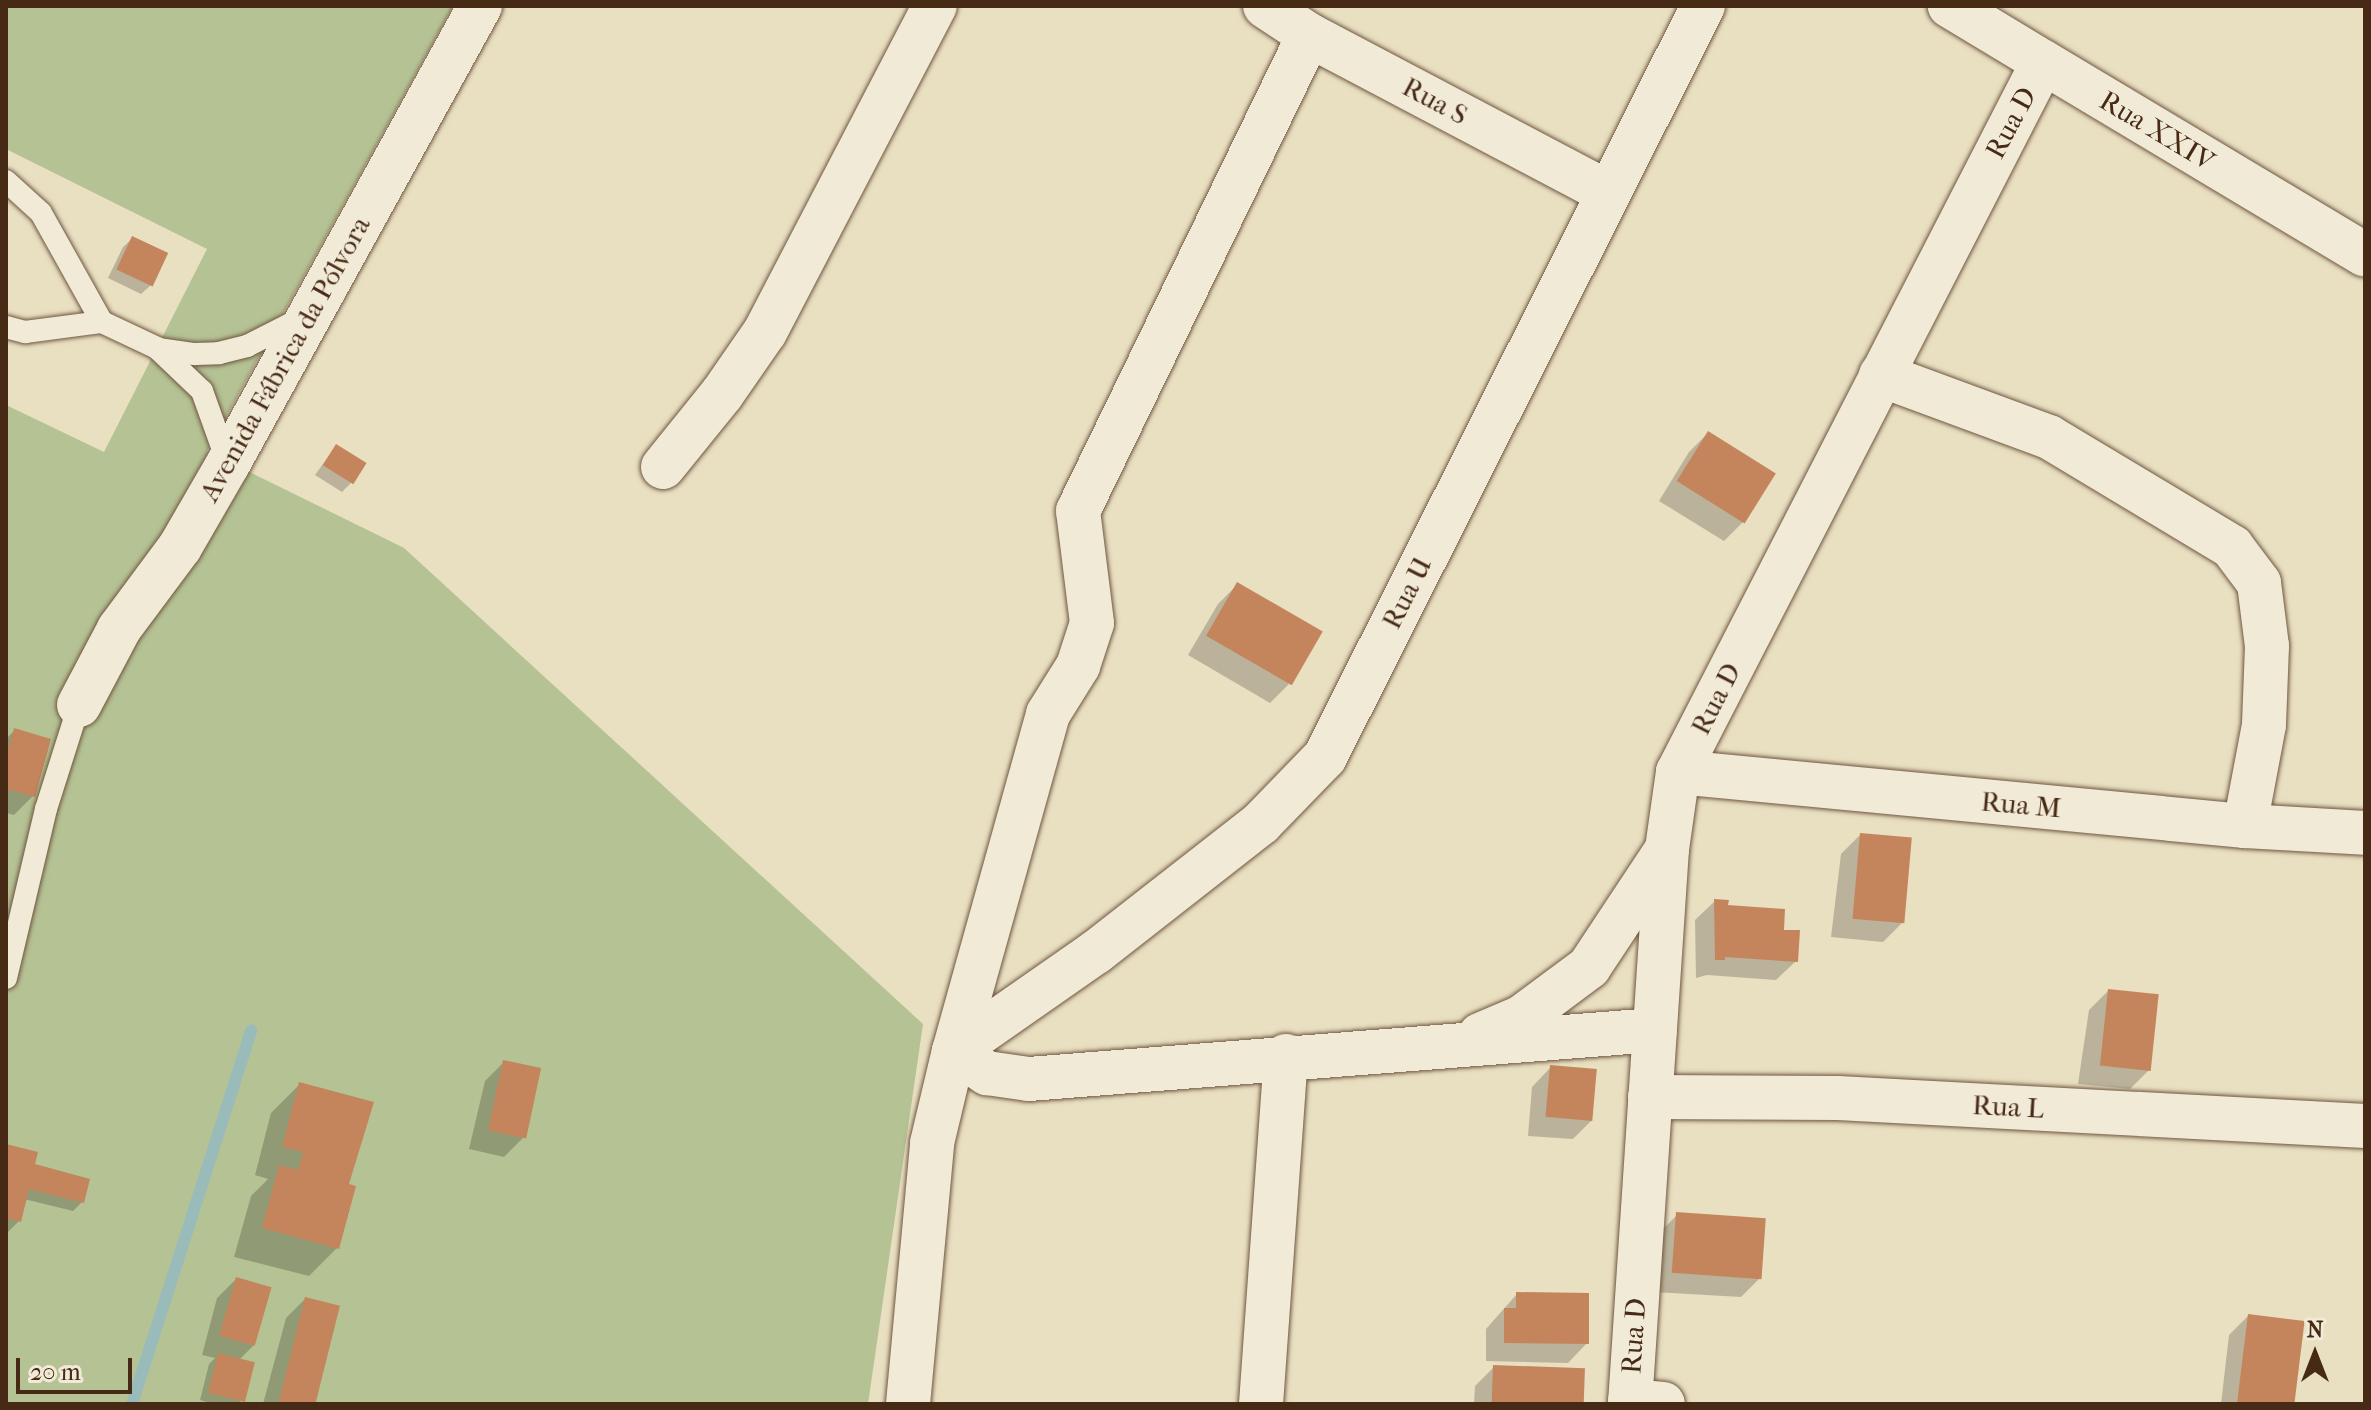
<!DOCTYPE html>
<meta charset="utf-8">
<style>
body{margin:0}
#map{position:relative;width:2371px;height:1410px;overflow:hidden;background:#e9dfc1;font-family:"IM FELL French Canon",serif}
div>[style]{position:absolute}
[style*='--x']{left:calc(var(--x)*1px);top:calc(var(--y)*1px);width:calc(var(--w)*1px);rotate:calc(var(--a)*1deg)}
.green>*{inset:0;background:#b5c294}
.shadow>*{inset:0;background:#0003}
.stream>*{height:12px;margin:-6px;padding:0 6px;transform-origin:6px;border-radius:6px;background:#99bbba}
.building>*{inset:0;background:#c5855c;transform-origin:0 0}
.roads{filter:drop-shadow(0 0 2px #6f5740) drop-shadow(0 0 2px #6f5740)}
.lane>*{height:22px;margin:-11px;padding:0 11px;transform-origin:11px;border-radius:11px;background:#f1ead7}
.street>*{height:44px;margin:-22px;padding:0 22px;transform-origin:22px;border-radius:22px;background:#f1ead7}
.secondary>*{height:44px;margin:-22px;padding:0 22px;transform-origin:22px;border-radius:22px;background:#f1ead7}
span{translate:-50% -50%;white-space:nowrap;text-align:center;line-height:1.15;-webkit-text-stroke:6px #f1ead7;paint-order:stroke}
.street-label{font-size:28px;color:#462a15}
.frame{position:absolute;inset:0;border:8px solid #462a15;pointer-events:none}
.north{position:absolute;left:2275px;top:1314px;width:80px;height:80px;-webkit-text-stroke:6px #f1ead7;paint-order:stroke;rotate:0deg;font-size:22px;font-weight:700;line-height:32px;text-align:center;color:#462a15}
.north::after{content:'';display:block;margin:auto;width:28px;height:36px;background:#462a15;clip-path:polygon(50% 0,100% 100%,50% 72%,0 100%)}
.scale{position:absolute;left:16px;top:1358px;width:116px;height:36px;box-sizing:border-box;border:4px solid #462a15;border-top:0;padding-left:10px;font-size:24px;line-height:28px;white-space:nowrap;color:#462a15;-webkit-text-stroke:6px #f1ead7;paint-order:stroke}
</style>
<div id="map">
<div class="green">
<i style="clip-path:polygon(6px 6px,453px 6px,207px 451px,404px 548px,923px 1024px,868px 1404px,6px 1404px,6px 405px,104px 452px,207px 249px,6px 149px)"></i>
</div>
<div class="shadow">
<i style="clip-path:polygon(133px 238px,151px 285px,141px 294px,108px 278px,123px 247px)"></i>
<i style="clip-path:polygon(1708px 433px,1743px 522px,1724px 541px,1659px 501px,1689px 452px)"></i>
<i style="clip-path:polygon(336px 446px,351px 483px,342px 492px,315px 475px)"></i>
<i style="clip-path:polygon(1237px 585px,1289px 684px,1270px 703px,1188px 655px,1218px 604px)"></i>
<i style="clip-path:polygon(14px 731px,33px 796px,14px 815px,6px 813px,6px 739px)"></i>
<i style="clip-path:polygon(1860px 835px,1902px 923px,1883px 942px,1831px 937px,1841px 854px)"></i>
<i style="clip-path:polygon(1715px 901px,1782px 932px,1796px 961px,1776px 980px,1707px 975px,1696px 978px,1695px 920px)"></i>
<i style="clip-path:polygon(2108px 991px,2149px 1070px,2130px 1089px,2078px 1084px,2089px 1010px)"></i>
<i style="clip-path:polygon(504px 1062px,523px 1138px,504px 1157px,469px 1149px,485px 1081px)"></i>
<i style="clip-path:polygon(1551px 1067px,1592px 1120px,1573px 1139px,1528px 1136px,1532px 1087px)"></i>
<i style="clip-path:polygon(300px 1084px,347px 1185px,337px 1248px,309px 1276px,234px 1257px,251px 1196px,268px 1179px,255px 1175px,271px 1113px)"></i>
<i style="clip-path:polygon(6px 1146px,32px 1166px,82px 1202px,73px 1211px,24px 1199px,19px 1221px,6px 1234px)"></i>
<i style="clip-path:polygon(1677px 1215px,1760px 1278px,1741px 1297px,1654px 1292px,1658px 1234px)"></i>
<i style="clip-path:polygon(236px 1279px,255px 1344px,239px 1360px,242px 1400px,238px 1404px,213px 1404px,200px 1400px,209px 1364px,215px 1358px,202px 1355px,217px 1298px)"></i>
<i style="clip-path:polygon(1517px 1294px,1587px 1343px,1568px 1363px,1486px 1361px,1486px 1329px)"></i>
<i style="clip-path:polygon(305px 1299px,311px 1404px,263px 1404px,286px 1318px)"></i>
<i style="clip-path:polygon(2248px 1316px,2303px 1322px,2293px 1404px,2221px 1404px,2229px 1335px)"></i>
<i style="clip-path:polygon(1494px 1367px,1582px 1404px,1474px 1404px,1475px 1386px)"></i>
</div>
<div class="stream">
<i style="--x:132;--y:1404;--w:392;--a:-72.3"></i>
</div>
<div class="building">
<i style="left:132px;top:236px;width:40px;height:37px;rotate:25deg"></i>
<i style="left:1708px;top:431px;width:80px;height:59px;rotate:32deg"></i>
<i style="left:336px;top:444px;width:36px;height:25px;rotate:32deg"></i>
<i style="left:1237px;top:582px;width:99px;height:62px;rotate:30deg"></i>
<i style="clip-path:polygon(14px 728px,51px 739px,35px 797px,6px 789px,6px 758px)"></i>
<i style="left:1860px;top:833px;width:52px;height:86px;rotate:5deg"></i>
<i style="clip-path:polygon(1714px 899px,1729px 900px,1728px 905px,1785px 909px,1784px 930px,1800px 930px,1798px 962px,1725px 957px,1725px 960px,1715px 960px)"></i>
<i style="left:2108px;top:989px;width:51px;height:77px;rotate:6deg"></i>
<i style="left:503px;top:1060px;width:39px;height:72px;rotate:12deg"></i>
<i style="left:1550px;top:1065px;width:47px;height:52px;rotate:5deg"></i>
<i style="clip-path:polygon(299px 1082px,374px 1102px,349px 1184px,356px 1186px,339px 1249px,262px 1228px,279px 1165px,298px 1170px,303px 1152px,282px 1147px)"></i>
<i style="clip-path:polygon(6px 1144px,38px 1152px,35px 1164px,90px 1179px,84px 1203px,29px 1189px,21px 1222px,6px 1218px)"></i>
<i style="left:1676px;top:1212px;width:90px;height:61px;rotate:4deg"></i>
<i style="left:236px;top:1277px;width:37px;height:61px;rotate:16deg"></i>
<i style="clip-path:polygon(1516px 1292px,1589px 1293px,1589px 1344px,1504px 1343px,1504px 1308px,1516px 1308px)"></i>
<i style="left:305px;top:1297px;width:36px;height:111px;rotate:14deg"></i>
<i style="left:2248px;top:1314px;width:57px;height:89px;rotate:7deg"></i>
<i style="left:218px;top:1353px;width:38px;height:41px;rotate:14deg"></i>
<i style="left:1493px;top:1365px;width:92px;height:39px;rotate:2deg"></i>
</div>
<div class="roads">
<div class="lane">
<i style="--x:6;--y:181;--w:47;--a:42.4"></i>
<i style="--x:41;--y:213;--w:125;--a:60.8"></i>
<i style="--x:6;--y:327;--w:20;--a:15"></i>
<i style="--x:25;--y:332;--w:78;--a:-7.4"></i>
<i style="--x:102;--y:322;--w:61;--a:25.3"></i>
<i style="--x:157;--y:348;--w:62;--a:43.7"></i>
<i style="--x:202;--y:391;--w:74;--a:70.3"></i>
<i style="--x:158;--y:349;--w:37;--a:8"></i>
<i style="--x:195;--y:354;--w:24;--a:-2"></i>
<i style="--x:219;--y:353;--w:29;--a:-14"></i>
<i style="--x:247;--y:346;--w:59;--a:-27"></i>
<i style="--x:6;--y:978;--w:174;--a:-76.7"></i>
<i style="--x:46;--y:809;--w:109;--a:-72.4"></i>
</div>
<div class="street">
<i style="--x:1265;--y:6;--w:53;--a:33.4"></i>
<i style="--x:1309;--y:35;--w:337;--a:27.8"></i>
<i style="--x:2043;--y:62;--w:375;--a:30.9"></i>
<i style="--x:1881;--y:375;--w:179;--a:20.3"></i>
<i style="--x:2049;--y:437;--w:214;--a:31"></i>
<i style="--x:2232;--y:547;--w:45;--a:53.1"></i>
<i style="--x:2259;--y:583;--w:64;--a:82.8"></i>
<i style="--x:2267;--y:646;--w:79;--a:92.2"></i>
<i style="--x:2264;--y:725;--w:103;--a:100.7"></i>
<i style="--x:663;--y:467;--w:94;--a:-51.1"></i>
<i style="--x:722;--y:394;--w:75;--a:-55.3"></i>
<i style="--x:765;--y:332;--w:368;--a:-62.5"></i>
<i style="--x:1678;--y:772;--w:570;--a:5.44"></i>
<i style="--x:2245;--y:826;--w:120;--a:3.3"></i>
<i style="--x:1480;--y:1035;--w:46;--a:-23.2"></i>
<i style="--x:1522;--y:1017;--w:84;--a:-36.7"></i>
<i style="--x:1589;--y:967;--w:141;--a:-56.5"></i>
<i style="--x:954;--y:1051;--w:173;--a:-34.9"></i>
<i style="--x:1096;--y:952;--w:209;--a:-38"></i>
<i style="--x:1261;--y:823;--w:92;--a:-45.9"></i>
<i style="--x:1325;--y:757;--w:841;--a:-63.28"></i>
<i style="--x:954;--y:1051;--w:40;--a:34"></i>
<i style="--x:987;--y:1073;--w:42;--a:8.1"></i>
<i style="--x:1029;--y:1079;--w:628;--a:-4.48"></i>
<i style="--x:1650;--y:1097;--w:188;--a:0.3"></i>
<i style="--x:1838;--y:1098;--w:528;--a:3.04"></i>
<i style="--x:1630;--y:1401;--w:33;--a:5"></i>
<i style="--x:908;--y:1404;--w:262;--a:-84.7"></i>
<i style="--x:932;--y:1143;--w:95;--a:-76.6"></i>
<i style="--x:954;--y:1051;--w:350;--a:-74.4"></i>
<i style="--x:1048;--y:714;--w:57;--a:-58"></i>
<i style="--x:1078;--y:666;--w:45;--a:-72"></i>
<i style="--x:1092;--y:623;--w:113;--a:-97.1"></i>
<i style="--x:1078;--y:511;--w:529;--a:-64.11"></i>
<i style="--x:1261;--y:1404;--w:349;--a:-85.9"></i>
</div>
<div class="secondary">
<i style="--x:79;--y:705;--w:86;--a:-62.2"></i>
<i style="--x:119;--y:629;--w:102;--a:-53.4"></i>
<i style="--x:180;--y:547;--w:96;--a:-60"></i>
<i style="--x:228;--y:464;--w:523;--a:-61.18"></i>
<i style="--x:1630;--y:1404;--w:556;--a:-86.19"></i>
<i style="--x:1667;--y:849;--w:78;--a:-81.9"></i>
<i style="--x:1678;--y:772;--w:798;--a:-62.79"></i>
<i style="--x:2043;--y:62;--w:109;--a:-148.9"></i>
</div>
</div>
<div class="street-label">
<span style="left:1435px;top:101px;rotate:28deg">Rua S</span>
<span style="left:2011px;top:123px;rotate:-62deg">Rua D</span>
<span style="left:2157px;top:131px;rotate:31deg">Rua XXIV</span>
<span style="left:285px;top:359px;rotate:-61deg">Avenida Fábrica da Pólvora</span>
<span style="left:1407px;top:593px;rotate:-63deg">Rua U</span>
<span style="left:1716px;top:699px;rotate:-63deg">Rua D</span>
<span style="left:2021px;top:805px;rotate:5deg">Rua M</span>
<span style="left:2008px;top:1107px;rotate:3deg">Rua L</span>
<span style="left:1634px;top:1336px;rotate:-86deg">Rua D</span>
</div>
<div class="frame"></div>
<div class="north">N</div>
<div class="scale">20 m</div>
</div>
